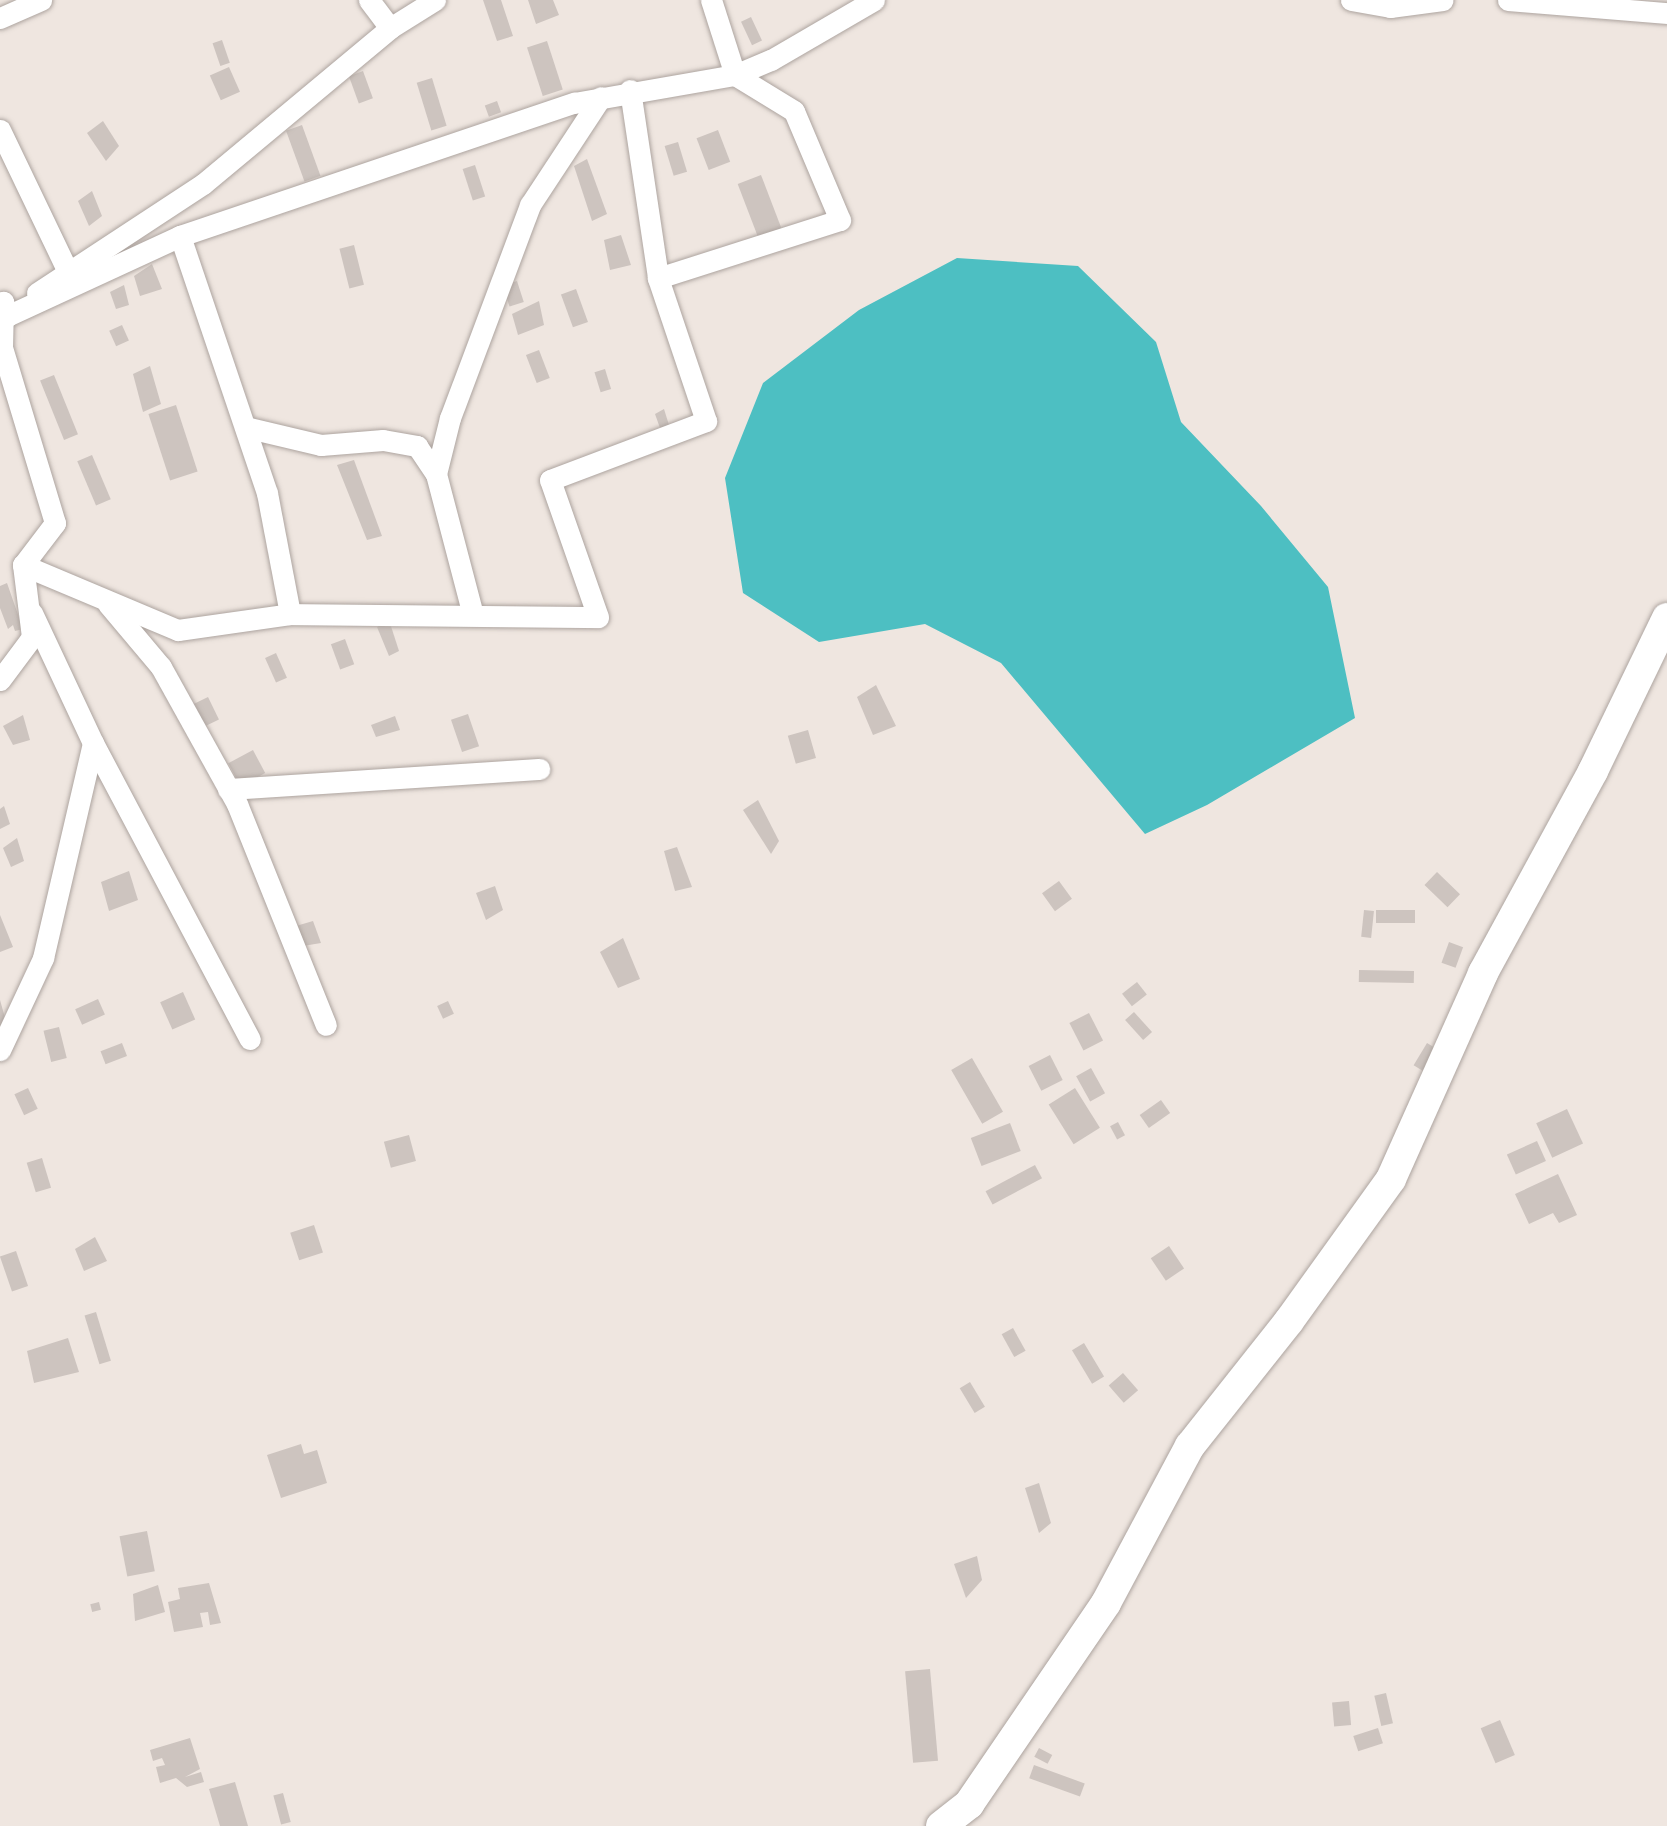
<!DOCTYPE html>
<style>
body{margin:0}
#map{position:relative;width:1667px;height:1826px;overflow:hidden;background:#efe6e0;font-family:"Exo 2",sans-serif}
div>[style]{position:absolute}
[style*='--x']{left:calc(var(--x)*1px);top:calc(var(--y)*1px);width:calc(var(--w)*1px);rotate:calc(var(--a)*1deg)}
.water>*{inset:0;background:#4dbfc2}
.building>*{inset:0;background:#cdc4bf;transform-origin:0 0}
.roads{filter:drop-shadow(0 0 2px #ada49f) drop-shadow(0 0 2px #ada49f)}
.street>*{height:21px;margin:-10.5px;padding:0 10.5px;transform-origin:10.5px;border-radius:10.5px;background:#fff}
.secondary>*{height:30px;margin:-15px;padding:0 15px;transform-origin:15px;border-radius:15px;background:#fff}
span{translate:-50% -50%;white-space:nowrap;text-align:center;line-height:1.15;-webkit-text-stroke:5px #fff;paint-order:stroke}
</style>
<div id="map">
<div class="water">
<i style="clip-path:polygon(957px 258px,1078px 266px,1156px 342px,1181px 422px,1261px 506px,1328px 587px,1355px 718px,1207px 805px,1145px 834px,1001px 663px,925px 624px,819px 642px,743px 593px,725px 478px,763px 383px,859px 310px)"></i>
</div>
<div class="building">
<i style="clip-path:polygon(483px 0,501px 0,513px 36px,497px 41px)"></i>
<i style="clip-path:polygon(528px 0,553px 0,559px 15px,536px 24px)"></i>
<i style="left:751px;top:17px;width:26px;height:11px;rotate:65deg"></i>
<i style="left:222px;top:40px;width:24px;height:10px;rotate:71deg"></i>
<i style="left:547px;top:41px;width:51px;height:21px;rotate:72deg"></i>
<i style="left:229px;top:67px;width:27px;height:21px;rotate:66deg"></i>
<i style="left:363px;top:71px;width:29px;height:15px;rotate:70deg"></i>
<i style="left:432px;top:78px;width:50px;height:16px;rotate:73deg"></i>
<i style="left:497px;top:101px;width:12px;height:13px;rotate:70deg"></i>
<i style="clip-path:polygon(103px 121px,119px 146px,106px 161px,87px 133px)"></i>
<i style="left:302px;top:125px;width:54px;height:17px;rotate:70deg"></i>
<i style="left:718px;top:130px;width:34px;height:23px;rotate:69deg"></i>
<i style="left:678px;top:142px;width:31px;height:14px;rotate:73deg"></i>
<i style="clip-path:polygon(587px 159px,607px 214px,592px 221px,574px 166px)"></i>
<i style="left:475px;top:165px;width:33px;height:13px;rotate:72deg"></i>
<i style="left:761px;top:175px;width:57px;height:25px;rotate:69deg"></i>
<i style="clip-path:polygon(92px 191px,102px 216px,89px 226px,78px 201px)"></i>
<i style="clip-path:polygon(621px 235px,631px 265px,610px 270px,604px 240px)"></i>
<i style="left:354px;top:245px;width:41px;height:15px;rotate:76deg"></i>
<i style="clip-path:polygon(152px 264px,162px 289px,140px 296px,134px 276px)"></i>
<i style="left:517px;top:281px;width:22px;height:15px;rotate:72deg"></i>
<i style="clip-path:polygon(124px 285px,129px 305px,116px 309px,110px 292px)"></i>
<i style="left:576px;top:289px;width:35px;height:16px;rotate:70deg"></i>
<i style="clip-path:polygon(539px 301px,544px 325px,518px 335px,512px 314px)"></i>
<i style="left:122px;top:325px;width:17px;height:14px;rotate:66deg"></i>
<i style="left:539px;top:350px;width:30px;height:14px;rotate:69deg"></i>
<i style="clip-path:polygon(150px 366px,161px 404px,143px 412px,133px 374px)"></i>
<i style="left:605px;top:369px;width:21px;height:11px;rotate:73deg"></i>
<i style="left:54px;top:375px;width:64px;height:15px;rotate:68deg"></i>
<i style="left:176px;top:405px;width:70px;height:29px;rotate:72deg"></i>
<i style="clip-path:polygon(664px 409px,669px 425px,660px 428px,655px 414px)"></i>
<i style="left:92px;top:455px;width:48px;height:16px;rotate:67deg"></i>
<i style="clip-path:polygon(354px 460px,382px 536px,367px 540px,337px 465px)"></i>
<i style="clip-path:polygon(7px 583px,23px 629px,15px 631px,13px 625px,8px 629px,0 608px,0 586px)"></i>
<i style="clip-path:polygon(389px 620px,399px 651px,389px 656px,377px 627px)"></i>
<i style="left:345px;top:639px;width:27px;height:15px;rotate:70deg"></i>
<i style="left:276px;top:653px;width:27px;height:12px;rotate:66deg"></i>
<i style="clip-path:polygon(876px 685px,896px 726px,873px 735px,857px 697px)"></i>
<i style="left:208px;top:697px;width:25px;height:16px;rotate:64deg"></i>
<i style="left:468px;top:714px;width:34px;height:18px;rotate:71deg"></i>
<i style="clip-path:polygon(23px 715px,30px 740px,13px 745px,3px 726px)"></i>
<i style="clip-path:polygon(395px 716px,400px 730px,376px 737px,371px 725px)"></i>
<i style="left:808px;top:730px;width:29px;height:21px;rotate:74deg"></i>
<i style="left:253px;top:750px;width:26px;height:28px;rotate:62deg"></i>
<i style="clip-path:polygon(758px 800px,779px 841px,771px 854px,743px 810px)"></i>
<i style="clip-path:polygon(4px 806px,10px 824px,0 829px,0 809px)"></i>
<i style="clip-path:polygon(17px 838px,24px 861px,11px 867px,3px 848px)"></i>
<i style="clip-path:polygon(677px 847px,692px 887px,675px 891px,664px 851px)"></i>
<i style="clip-path:polygon(129px 871px,138px 900px,109px 911px,101px 882px)"></i>
<i style="left:1437px;top:872px;width:32px;height:18px;rotate:44deg"></i>
<i style="left:1059px;top:881px;width:22px;height:21px;rotate:54deg"></i>
<i style="clip-path:polygon(495px 886px,503px 910px,486px 920px,476px 893px)"></i>
<i style="left:1364px;top:910px;width:10px;height:27px;rotate:6deg"></i>
<i style="left:1415px;top:910px;width:13px;height:39px;rotate:90deg"></i>
<i style="clip-path:polygon(0 915px,13px 947px,0 952px)"></i>
<i style="clip-path:polygon(313px 921px,321px 943px,303px 946px,296px 926px)"></i>
<i style="clip-path:polygon(623px 938px,640px 979px,618px 988px,600px 952px)"></i>
<i style="left:1449px;top:942px;width:15px;height:22px;rotate:20deg"></i>
<i style="left:1359px;top:970px;width:55px;height:12px;rotate:1deg"></i>
<i style="left:1137px;top:982px;width:16px;height:19px;rotate:52deg"></i>
<i style="left:183px;top:992px;width:30px;height:25px;rotate:66deg"></i>
<i style="left:98px;top:999px;width:17px;height:25px;rotate:66deg"></i>
<i style="clip-path:polygon(0 1000px,9px 1032px,0 1034px)"></i>
<i style="left:448px;top:1001px;width:14px;height:12px;rotate:65deg"></i>
<i style="left:1134px;top:1012px;width:27px;height:12px;rotate:48deg"></i>
<i style="left:1089px;top:1013px;width:31px;height:22px;rotate:63deg"></i>
<i style="left:59px;top:1027px;width:32px;height:16px;rotate:76deg"></i>
<i style="left:122px;top:1043px;width:14px;height:23px;rotate:69deg"></i>
<i style="left:1427px;top:1043px;width:12px;height:26px;rotate:31deg"></i>
<i style="left:1050px;top:1055px;width:28px;height:24px;rotate:63deg"></i>
<i style="left:972px;top:1058px;width:62px;height:24px;rotate:60deg"></i>
<i style="left:1091px;top:1068px;width:29px;height:17px;rotate:61deg"></i>
<i style="left:28px;top:1088px;width:23px;height:15px;rotate:65deg"></i>
<i style="left:1075px;top:1088px;width:47px;height:31px;rotate:58deg"></i>
<i style="left:1161px;top:1100px;width:16px;height:26px;rotate:55deg"></i>
<i style="left:1567px;top:1109px;width:38px;height:34px;rotate:65deg"></i>
<i style="left:1118px;top:1122px;width:15px;height:9px;rotate:62deg"></i>
<i style="left:1010px;top:1123px;width:30px;height:42px;rotate:69deg"></i>
<i style="left:409px;top:1135px;width:27px;height:26px;rotate:75deg"></i>
<i style="left:1537px;top:1141px;width:22px;height:33px;rotate:66deg"></i>
<i style="left:42px;top:1158px;width:31px;height:16px;rotate:73deg"></i>
<i style="left:1035px;top:1165px;width:15px;height:56px;rotate:62deg"></i>
<i style="clip-path:polygon(1558px 1174px,1577px 1215px,1559px 1223px,1553px 1213px,1529px 1224px,1515px 1194px)"></i>
<i style="left:314px;top:1225px;width:29px;height:25px;rotate:72deg"></i>
<i style="clip-path:polygon(95px 1237px,107px 1261px,84px 1271px,75px 1249px)"></i>
<i style="left:1169px;top:1246px;width:27px;height:22px;rotate:56deg"></i>
<i style="left:16px;top:1251px;width:37px;height:17px;rotate:71deg"></i>
<i style="left:96px;top:1312px;width:51px;height:12px;rotate:73deg"></i>
<i style="left:1013px;top:1328px;width:26px;height:13px;rotate:61deg"></i>
<i style="clip-path:polygon(68px 1338px,79px 1372px,34px 1383px,27px 1351px)"></i>
<i style="left:1084px;top:1343px;width:39px;height:14px;rotate:59deg"></i>
<i style="left:1123px;top:1373px;width:23px;height:19px;rotate:49deg"></i>
<i style="left:970px;top:1382px;width:29px;height:12px;rotate:59deg"></i>
<i style="clip-path:polygon(301px 1444px,304px 1454px,317px 1450px,327px 1483px,281px 1498px,267px 1455px)"></i>
<i style="clip-path:polygon(1039px 1483px,1051px 1523px,1039px 1533px,1025px 1488px)"></i>
<i style="left:147px;top:1531px;width:41px;height:28px;rotate:79deg"></i>
<i style="clip-path:polygon(977px 1556px,982px 1580px,966px 1598px,954px 1564px)"></i>
<i style="clip-path:polygon(209px 1583px,221px 1623px,210px 1625px,208px 1612px,200px 1613px,203px 1627px,174px 1632px,168px 1602px,180px 1599px,178px 1588px)"></i>
<i style="clip-path:polygon(158px 1585px,165px 1612px,135px 1621px,133px 1594px)"></i>
<i style="left:99px;top:1602px;width:8px;height:9px;rotate:76deg"></i>
<i style="left:930px;top:1669px;width:92px;height:25px;rotate:85deg"></i>
<i style="left:1386px;top:1693px;width:31px;height:12px;rotate:77deg"></i>
<i style="left:1349px;top:1701px;width:24px;height:17px;rotate:85deg"></i>
<i style="left:1500px;top:1720px;width:38px;height:21px;rotate:67deg"></i>
<i style="left:1378px;top:1728px;width:16px;height:26px;rotate:72deg"></i>
<i style="clip-path:polygon(190px 1738px,200px 1769px,185px 1777px,201px 1772px,204px 1782px,187px 1787px,176px 1778px,160px 1783px,156px 1767px,165px 1765px,162px 1758px,153px 1761px,150px 1750px)"></i>
<i style="left:1039px;top:1748px;width:15px;height:10px;rotate:28deg"></i>
<i style="left:1034px;top:1765px;width:54px;height:14px;rotate:20deg"></i>
<i style="clip-path:polygon(235px 1782px,248px 1826px,220px 1826px,209px 1789px)"></i>
<i style="left:283px;top:1793px;width:30px;height:10px;rotate:75deg"></i>
</div>
<div class="roads">
<div class="street">
<i style="--x:369;--y:0;--w:35;--a:53"></i>
<i style="--x:1351;--y:0;--w:40;--a:10"></i>
<i style="--x:1390;--y:7;--w:53;--a:-7.5"></i>
<i style="--x:1508;--y:0;--w:160;--a:4.7"></i>
<i style="--x:0;--y:18;--w:45;--a:-23.7"></i>
<i style="--x:630;--y:90;--w:190;--a:81.5"></i>
<i style="--x:0;--y:130;--w:155;--a:64.4"></i>
<i style="--x:180;--y:236;--w:271;--a:71.3"></i>
<i style="--x:267;--y:493;--w:123;--a:79.2"></i>
<i style="--x:37;--y:293;--w:199;--a:-33.3"></i>
<i style="--x:203;--y:184;--w:244;--a:-39.8"></i>
<i style="--x:390;--y:28;--w:53;--a:-31.9"></i>
<i style="--x:0;--y:304;--w:4;--a:-34"></i>
<i style="--x:3;--y:302;--w:15;--a:74"></i>
<i style="--x:7;--y:316;--w:191;--a:-24.8"></i>
<i style="--x:180;--y:236;--w:416;--a:-18.7"></i>
<i style="--x:574;--y:103;--w:163;--a:-9.9"></i>
<i style="--x:735;--y:75;--w:39;--a:-23"></i>
<i style="--x:771;--y:60;--w:119;--a:-30.2"></i>
<i style="--x:245;--y:427;--w:78;--a:13.3"></i>
<i style="--x:321;--y:445;--w:62;--a:-4.6"></i>
<i style="--x:383;--y:440;--w:35;--a:10"></i>
<i style="--x:417;--y:446;--w:34;--a:56"></i>
<i style="--x:23;--y:565;--w:168;--a:22.8"></i>
<i style="--x:178;--y:630;--w:113;--a:-8.1"></i>
<i style="--x:290;--y:614;--w:308;--a:0.6"></i>
<i style="--x:598;--y:617;--w:145;--a:-109.3"></i>
<i style="--x:550;--y:480;--w:167;--a:-20.7"></i>
<i style="--x:706;--y:421;--w:151;--a:-108.6"></i>
<i style="--x:658;--y:278;--w:191;--a:-17.7"></i>
<i style="--x:840;--y:220;--w:118;--a:-112.9"></i>
<i style="--x:794;--y:111;--w:69;--a:-148.6"></i>
<i style="--x:735;--y:75;--w:79;--a:-107.7"></i>
<i style="--x:108;--y:604;--w:82;--a:49.9"></i>
<i style="--x:161;--y:667;--w:157;--a:61"></i>
<i style="--x:237;--y:804;--w:238;--a:68.1"></i>
<i style="--x:473;--y:615;--w:146;--a:-104.7"></i>
<i style="--x:436;--y:474;--w:58;--a:-76"></i>
<i style="--x:450;--y:418;--w:228;--a:-69.4"></i>
<i style="--x:530;--y:205;--w:129;--a:-56.7"></i>
<i style="--x:0;--y:680;--w:54;--a:-53.3"></i>
<i style="--x:32;--y:637;--w:73;--a:-97.1"></i>
<i style="--x:23;--y:565;--w:53;--a:-52.7"></i>
<i style="--x:55;--y:523;--w:183;--a:-106.8"></i>
<i style="--x:2;--y:348;--w:45;--a:-88.7"></i>
<i style="--x:93;--y:743;--w:335;--a:62.1"></i>
<i style="--x:228;--y:789;--w:312;--a:-3.7"></i>
<i style="--x:0;--y:1050;--w:102;--a:-64.9"></i>
<i style="--x:43;--y:958;--w:221;--a:-76.9"></i>
<i style="--x:93;--y:743;--w:144;--a:-115.1"></i>
</div>
<div class="secondary">
<i style="--x:941;--y:1826;--w:36;--a:-38"></i>
<i style="--x:969;--y:1804;--w:243;--a:-55.7"></i>
<i style="--x:1106;--y:1603;--w:178;--a:-61.9"></i>
<i style="--x:1190;--y:1446;--w:159;--a:-51.6"></i>
<i style="--x:1289;--y:1321;--w:175;--a:-54.3"></i>
<i style="--x:1391;--y:1179;--w:226;--a:-65.9"></i>
<i style="--x:1483;--y:973;--w:230;--a:-61.4"></i>
<i style="--x:1593;--y:771;--w:170;--a:-64.2"></i>
</div>
</div>
</div>
